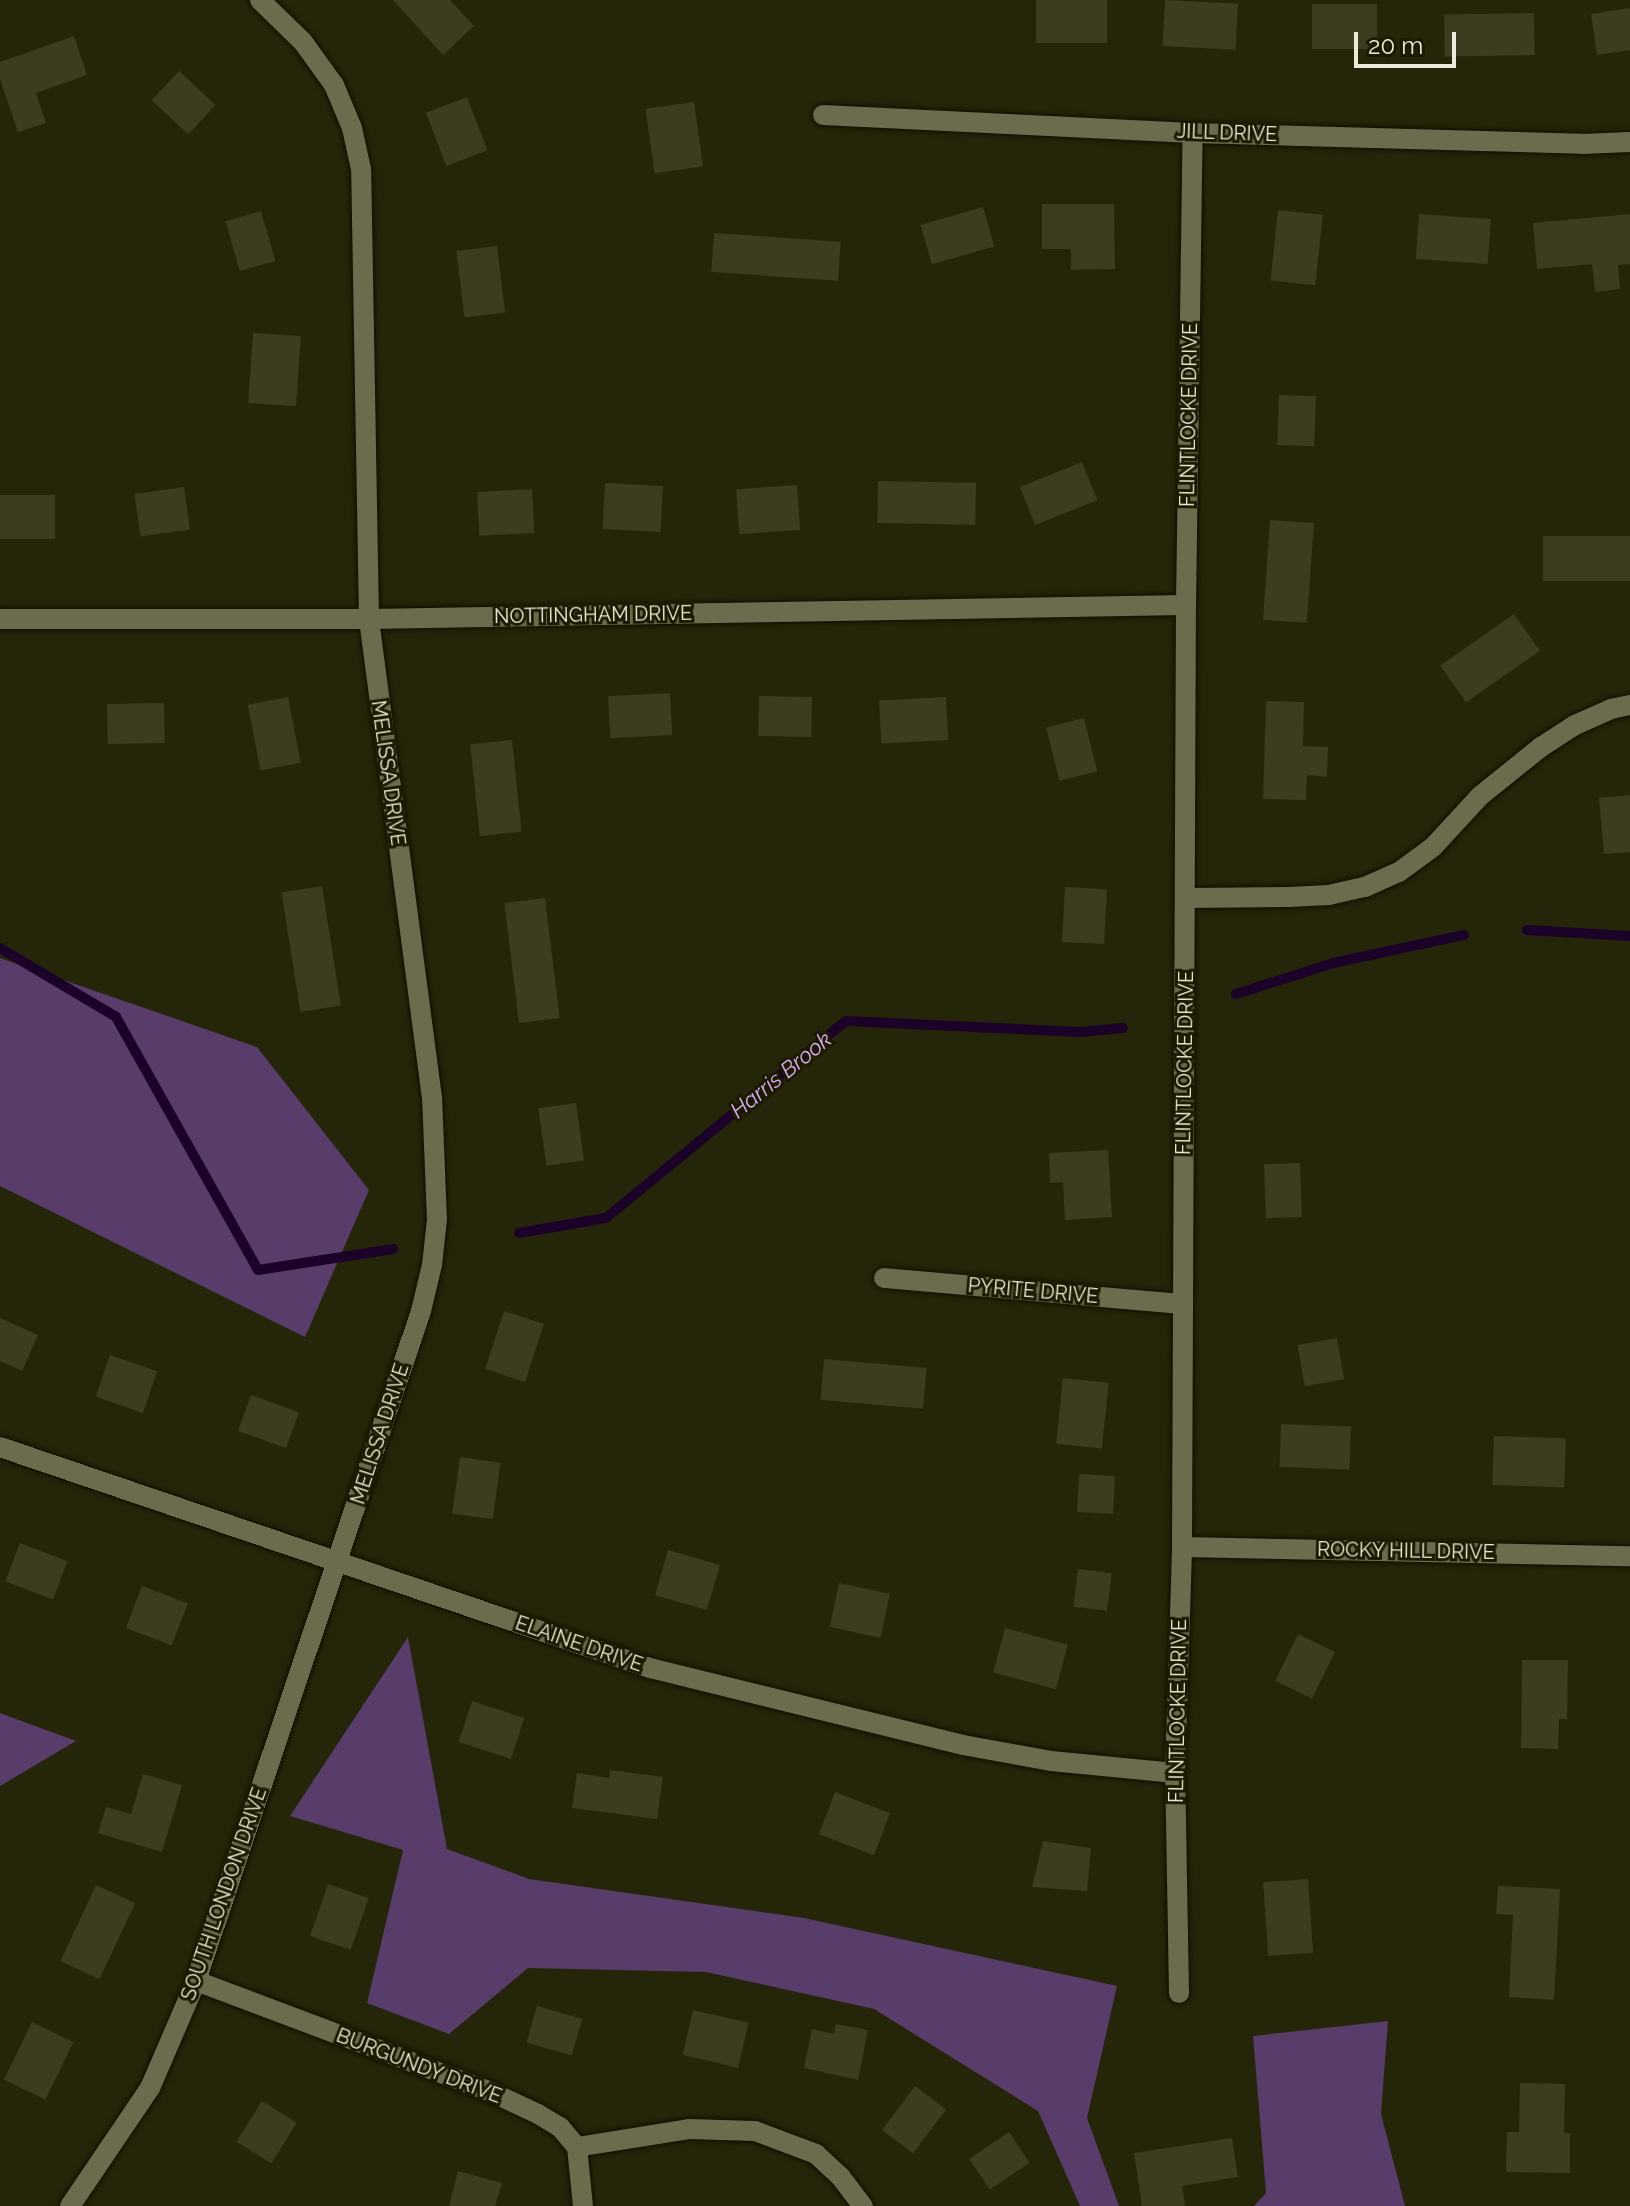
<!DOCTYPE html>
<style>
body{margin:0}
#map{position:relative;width:1630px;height:2206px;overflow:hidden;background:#252509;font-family:Raleway,sans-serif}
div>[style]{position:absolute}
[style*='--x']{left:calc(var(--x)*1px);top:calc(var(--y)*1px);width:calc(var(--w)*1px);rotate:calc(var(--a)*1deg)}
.forest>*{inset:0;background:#583c6a}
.stream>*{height:10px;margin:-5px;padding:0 5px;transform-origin:5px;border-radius:5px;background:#1b0229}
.building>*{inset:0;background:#3d3c21;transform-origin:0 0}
.roads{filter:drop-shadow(0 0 2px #0f0e00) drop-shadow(0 0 2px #0f0e00)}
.minor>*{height:20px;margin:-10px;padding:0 10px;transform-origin:10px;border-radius:10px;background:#6b6c4e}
span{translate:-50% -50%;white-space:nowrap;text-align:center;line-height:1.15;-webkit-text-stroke:6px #1c1b02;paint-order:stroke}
.street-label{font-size:20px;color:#e9ead9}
.water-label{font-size:22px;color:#d9acf6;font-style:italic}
.scale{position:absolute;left:1354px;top:32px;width:102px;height:36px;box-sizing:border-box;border:4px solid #e9ead9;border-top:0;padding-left:10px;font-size:24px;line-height:28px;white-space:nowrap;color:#e9ead9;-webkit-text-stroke:6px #1c1b02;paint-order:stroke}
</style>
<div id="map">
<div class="forest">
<i style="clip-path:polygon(0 958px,257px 1047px,369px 1190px,305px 1337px,0 1186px)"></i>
<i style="clip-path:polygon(408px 1637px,447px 1849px,529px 1879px,804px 1918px,1117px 1986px,1087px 2118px,1119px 2206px,1080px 2206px,1038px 2111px,874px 2009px,706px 1972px,528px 1968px,449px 2034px,367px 2003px,403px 1850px,290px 1816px)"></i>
<i style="clip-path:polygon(0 1713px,76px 1741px,0 1786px)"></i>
<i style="clip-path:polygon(1388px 2021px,1381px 2114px,1405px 2206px,1254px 2206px,1266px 2193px,1253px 2036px)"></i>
</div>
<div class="stream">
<i style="--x:1527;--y:930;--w:103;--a:3.3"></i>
<i style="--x:0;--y:948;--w:135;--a:30.7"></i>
<i style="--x:116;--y:1017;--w:290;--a:60.7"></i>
<i style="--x:258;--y:1270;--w:137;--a:-8.8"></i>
<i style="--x:1236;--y:994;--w:102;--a:-17.7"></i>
<i style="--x:1333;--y:963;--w:134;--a:-12.1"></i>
<i style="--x:519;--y:1233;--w:88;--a:-9.8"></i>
<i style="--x:606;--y:1218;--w:310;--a:-39.4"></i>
<i style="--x:846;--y:1021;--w:234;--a:2.7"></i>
<i style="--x:1080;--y:1032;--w:43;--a:-5.3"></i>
</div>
<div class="building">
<i style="clip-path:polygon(393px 0,450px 0,474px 26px,443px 55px)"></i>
<i style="left:1036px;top:0;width:71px;height:43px"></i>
<i style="left:1165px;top:0;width:73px;height:46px;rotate:3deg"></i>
<i style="left:1312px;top:4px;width:65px;height:45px"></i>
<i style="clip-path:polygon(1630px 8px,1630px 50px,1597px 55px,1591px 14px)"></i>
<i style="left:1534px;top:13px;width:42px;height:90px;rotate:89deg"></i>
<i style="clip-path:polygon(74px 36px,87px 75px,36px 93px,46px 123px,18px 132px,0 79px,0 62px)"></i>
<i style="left:179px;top:71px;width:50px;height:40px;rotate:43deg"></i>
<i style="left:467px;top:97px;width:57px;height:44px;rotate:69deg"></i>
<i style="left:694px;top:102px;width:65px;height:49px;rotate:82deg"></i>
<i style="clip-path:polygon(1042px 204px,1114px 204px,1115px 269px,1071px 270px,1071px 249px,1042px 249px)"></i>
<i style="left:983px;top:207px;width:41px;height:65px;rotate:74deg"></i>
<i style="left:1278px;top:210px;width:45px;height:71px;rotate:6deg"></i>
<i style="left:261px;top:211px;width:52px;height:37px;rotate:74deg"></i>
<i style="left:1419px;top:214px;width:72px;height:45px;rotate:4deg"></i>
<i style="clip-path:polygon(1630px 214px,1630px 264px,1618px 265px,1620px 289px,1595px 292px,1592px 264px,1537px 269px,1533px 223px)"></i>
<i style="left:714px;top:233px;width:127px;height:39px;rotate:4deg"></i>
<i style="left:497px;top:246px;width:67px;height:41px;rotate:83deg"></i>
<i style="left:253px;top:333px;width:48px;height:70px;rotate:4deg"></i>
<i style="left:1279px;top:395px;width:37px;height:50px;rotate:2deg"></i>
<i style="left:1082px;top:462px;width:41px;height:67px;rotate:68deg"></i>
<i style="left:878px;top:481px;width:98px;height:42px;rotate:1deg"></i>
<i style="left:605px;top:483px;width:58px;height:46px;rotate:3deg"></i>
<i style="left:797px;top:485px;width:45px;height:61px;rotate:86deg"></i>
<i style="left:184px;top:487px;width:43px;height:50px;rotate:82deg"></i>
<i style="left:532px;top:489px;width:44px;height:55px;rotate:87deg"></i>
<i style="left:0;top:495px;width:55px;height:44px"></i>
<i style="left:1270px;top:520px;width:44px;height:100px;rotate:4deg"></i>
<i style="left:1630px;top:536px;width:45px;height:87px;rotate:90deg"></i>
<i style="left:1514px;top:614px;width:45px;height:90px;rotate:55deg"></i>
<i style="left:670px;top:693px;width:42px;height:62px;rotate:87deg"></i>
<i style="left:759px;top:696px;width:53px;height:40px;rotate:1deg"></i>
<i style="left:288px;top:697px;width:67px;height:41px;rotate:79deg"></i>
<i style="left:946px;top:697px;width:43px;height:67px;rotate:87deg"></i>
<i style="clip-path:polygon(1266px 701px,1304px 702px,1303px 746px,1328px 747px,1327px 777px,1307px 775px,1306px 800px,1263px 799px)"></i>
<i style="left:164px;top:703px;width:40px;height:57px;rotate:89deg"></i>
<i style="left:1084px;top:718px;width:55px;height:39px;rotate:76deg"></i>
<i style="left:512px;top:740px;width:92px;height:42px;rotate:84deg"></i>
<i style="clip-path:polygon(1630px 795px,1630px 852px,1604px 854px,1599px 798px)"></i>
<i style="left:322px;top:886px;width:121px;height:41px;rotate:81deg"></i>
<i style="left:1065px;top:887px;width:42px;height:55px;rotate:3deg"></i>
<i style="left:545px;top:898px;width:121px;height:41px;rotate:83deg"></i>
<i style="left:576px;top:1103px;width:58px;height:38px;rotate:82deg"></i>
<i style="clip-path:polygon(1108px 1150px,1112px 1217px,1065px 1220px,1063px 1182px,1050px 1183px,1049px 1153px)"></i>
<i style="left:1300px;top:1163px;width:54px;height:36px;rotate:88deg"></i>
<i style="left:504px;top:1311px;width:42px;height:61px;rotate:18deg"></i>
<i style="clip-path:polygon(0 1318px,38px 1335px,22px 1371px,0 1361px)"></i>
<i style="left:1337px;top:1338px;width:42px;height:40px;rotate:80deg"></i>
<i style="left:110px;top:1355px;width:50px;height:44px;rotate:19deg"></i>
<i style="left:824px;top:1359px;width:103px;height:41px;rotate:5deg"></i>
<i style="left:1063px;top:1378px;width:46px;height:66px;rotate:6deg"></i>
<i style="left:251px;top:1395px;width:51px;height:38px;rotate:20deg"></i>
<i style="left:1281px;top:1424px;width:70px;height:43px;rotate:2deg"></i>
<i style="left:1494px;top:1436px;width:72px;height:49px;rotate:2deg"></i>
<i style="left:460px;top:1457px;width:41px;height:57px;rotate:8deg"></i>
<i style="left:1079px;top:1474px;width:36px;height:38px;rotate:3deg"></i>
<i style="left:20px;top:1543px;width:51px;height:41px;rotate:21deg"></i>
<i style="left:668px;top:1550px;width:54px;height:47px;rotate:16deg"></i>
<i style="left:1078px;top:1569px;width:34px;height:38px;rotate:7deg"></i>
<i style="left:839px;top:1583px;width:52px;height:45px;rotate:12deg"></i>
<i style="left:142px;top:1586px;width:49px;height:45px;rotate:21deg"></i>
<i style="left:1005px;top:1628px;width:65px;height:46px;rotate:15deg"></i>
<i style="left:1298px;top:1634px;width:41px;height:52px;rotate:26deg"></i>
<i style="clip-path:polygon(1522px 1660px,1568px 1660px,1567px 1719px,1559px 1719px,1558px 1749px,1521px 1748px)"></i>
<i style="left:472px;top:1701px;width:55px;height:43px;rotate:18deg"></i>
<i style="clip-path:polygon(610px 1770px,663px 1777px,657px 1819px,572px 1808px,577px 1773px,609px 1778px)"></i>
<i style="clip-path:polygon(143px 1774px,182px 1785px,162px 1852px,98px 1833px,106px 1807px,131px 1814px)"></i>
<i style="left:835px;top:1792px;width:59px;height:45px;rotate:21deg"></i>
<i style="clip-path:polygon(1043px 1841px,1091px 1848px,1087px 1891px,1032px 1887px)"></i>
<i style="left:1308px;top:1879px;width:74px;height:45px;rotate:86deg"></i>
<i style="left:328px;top:1884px;width:43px;height:55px;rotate:19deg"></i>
<i style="left:96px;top:1885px;width:43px;height:84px;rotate:25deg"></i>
<i style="clip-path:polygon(1498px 1886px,1560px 1889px,1554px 2000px,1509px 1997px,1513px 1915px,1496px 1914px)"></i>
<i style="left:537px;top:2006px;width:47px;height:38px;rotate:16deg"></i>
<i style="left:693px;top:2010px;width:57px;height:46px;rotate:13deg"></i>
<i style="left:32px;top:2022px;width:46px;height:64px;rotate:26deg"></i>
<i style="clip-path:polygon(836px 2024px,868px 2030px,858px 2080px,804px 2068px,812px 2029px,834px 2034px)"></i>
<i style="clip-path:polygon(1520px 2083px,1565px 2084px,1564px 2133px,1570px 2133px,1570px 2173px,1506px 2172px,1507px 2132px,1519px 2132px)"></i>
<i style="left:915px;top:2086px;width:39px;height:55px;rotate:37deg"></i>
<i style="left:262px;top:2101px;width:41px;height:48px;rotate:32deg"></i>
<i style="left:1009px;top:2132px;width:37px;height:48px;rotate:56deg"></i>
<i style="clip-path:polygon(1232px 2138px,1238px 2177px,1182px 2186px,1185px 2206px,1142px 2206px,1134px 2153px)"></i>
<i style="clip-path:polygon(458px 2171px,502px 2183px,495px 2206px,449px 2206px)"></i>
</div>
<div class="roads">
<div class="minor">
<i style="--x:823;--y:115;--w:370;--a:2.8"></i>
<i style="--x:1193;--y:133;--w:389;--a:1.6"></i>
<i style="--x:1582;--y:144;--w:48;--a:-2.4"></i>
<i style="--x:0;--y:619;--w:369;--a:0"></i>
<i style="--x:369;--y:619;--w:817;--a:-0.98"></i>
<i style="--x:1187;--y:898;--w:102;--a:-0.6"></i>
<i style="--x:1289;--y:897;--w:40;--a:-2.9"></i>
<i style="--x:1329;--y:895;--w:37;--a:-13"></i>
<i style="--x:1365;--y:887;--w:37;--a:-24"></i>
<i style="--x:1399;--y:872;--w:42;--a:-36.3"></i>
<i style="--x:1433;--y:847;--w:69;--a:-47.3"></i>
<i style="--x:1480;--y:796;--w:78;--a:-38.8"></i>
<i style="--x:1541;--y:747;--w:38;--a:-33"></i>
<i style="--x:1573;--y:726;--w:42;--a:-24.1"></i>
<i style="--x:1611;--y:709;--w:19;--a:-12"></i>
<i style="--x:884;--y:1278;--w:300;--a:5"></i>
<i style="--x:0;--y:1447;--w:687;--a:18.78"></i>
<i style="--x:650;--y:1668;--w:322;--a:13.8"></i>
<i style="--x:963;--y:1745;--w:89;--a:10.3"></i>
<i style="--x:1051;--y:1761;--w:125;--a:5.5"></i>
<i style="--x:1182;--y:1547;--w:448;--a:1.2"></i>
<i style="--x:196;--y:1981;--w:315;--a:20.6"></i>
<i style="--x:491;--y:2092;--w:52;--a:25.1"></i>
<i style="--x:538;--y:2114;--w:26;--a:31"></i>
<i style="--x:560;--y:2127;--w:26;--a:50"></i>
<i style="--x:577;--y:2147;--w:59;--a:84.2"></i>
<i style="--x:1179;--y:1993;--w:220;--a:-91"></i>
<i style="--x:1175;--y:1773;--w:226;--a:-88.2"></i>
<i style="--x:1182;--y:1547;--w:942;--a:-89.76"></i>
<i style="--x:1186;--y:605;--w:472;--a:-89.2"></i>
<i style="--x:577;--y:2147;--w:113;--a:-9.1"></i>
<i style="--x:689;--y:2129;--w:66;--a:1.7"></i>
<i style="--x:755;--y:2131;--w:65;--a:20.7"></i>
<i style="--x:816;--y:2154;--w:33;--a:43"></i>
<i style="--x:840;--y:2176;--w:38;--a:53"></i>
<i style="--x:70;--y:2206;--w:143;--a:-55.9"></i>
<i style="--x:150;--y:2088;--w:116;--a:-66.7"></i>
<i style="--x:196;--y:1981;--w:707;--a:-71.44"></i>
<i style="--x:421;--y:1311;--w:47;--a:-76.6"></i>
<i style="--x:432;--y:1265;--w:45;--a:-83.7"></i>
<i style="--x:437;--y:1220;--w:122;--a:-92.3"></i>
<i style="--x:432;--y:1098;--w:483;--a:-97.5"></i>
<i style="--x:369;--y:619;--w:450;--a:-91"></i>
<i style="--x:361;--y:169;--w:42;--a:-102.4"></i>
<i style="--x:352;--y:128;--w:47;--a:-112.7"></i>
<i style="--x:334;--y:85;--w:53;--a:-125.8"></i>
<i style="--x:303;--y:42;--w:60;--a:-135.7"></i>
</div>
</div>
<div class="street-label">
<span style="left:1227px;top:133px;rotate:2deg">JILL DRIVE</span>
<span style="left:1189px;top:415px;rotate:-89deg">FLINTLOCKE DRIVE</span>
<span style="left:593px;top:615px;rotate:-1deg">NOTTINGHAM DRIVE</span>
<span style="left:388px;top:773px;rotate:82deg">MELISSA DRIVE</span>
<span style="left:1185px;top:1063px;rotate:-89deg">FLINTLOCKE DRIVE</span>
<span style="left:1033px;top:1291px;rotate:5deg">PYRITE DRIVE</span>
<span style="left:380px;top:1434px;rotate:-72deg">MELISSA DRIVE</span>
<span style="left:1406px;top:1551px;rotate:1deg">ROCKY HILL DRIVE</span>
<span style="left:579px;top:1644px;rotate:19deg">ELAINE DRIVE</span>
<span style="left:1178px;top:1711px;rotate:-89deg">FLINTLOCKE DRIVE</span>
<span style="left:224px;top:1894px;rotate:-71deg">SOUTH LONDON DRIVE</span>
<span style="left:419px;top:2066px;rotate:21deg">BURGUNDY DRIVE</span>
</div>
<div class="water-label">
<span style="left:781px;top:1075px;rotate:-39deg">Harris Brook</span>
</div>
<div class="scale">20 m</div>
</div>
